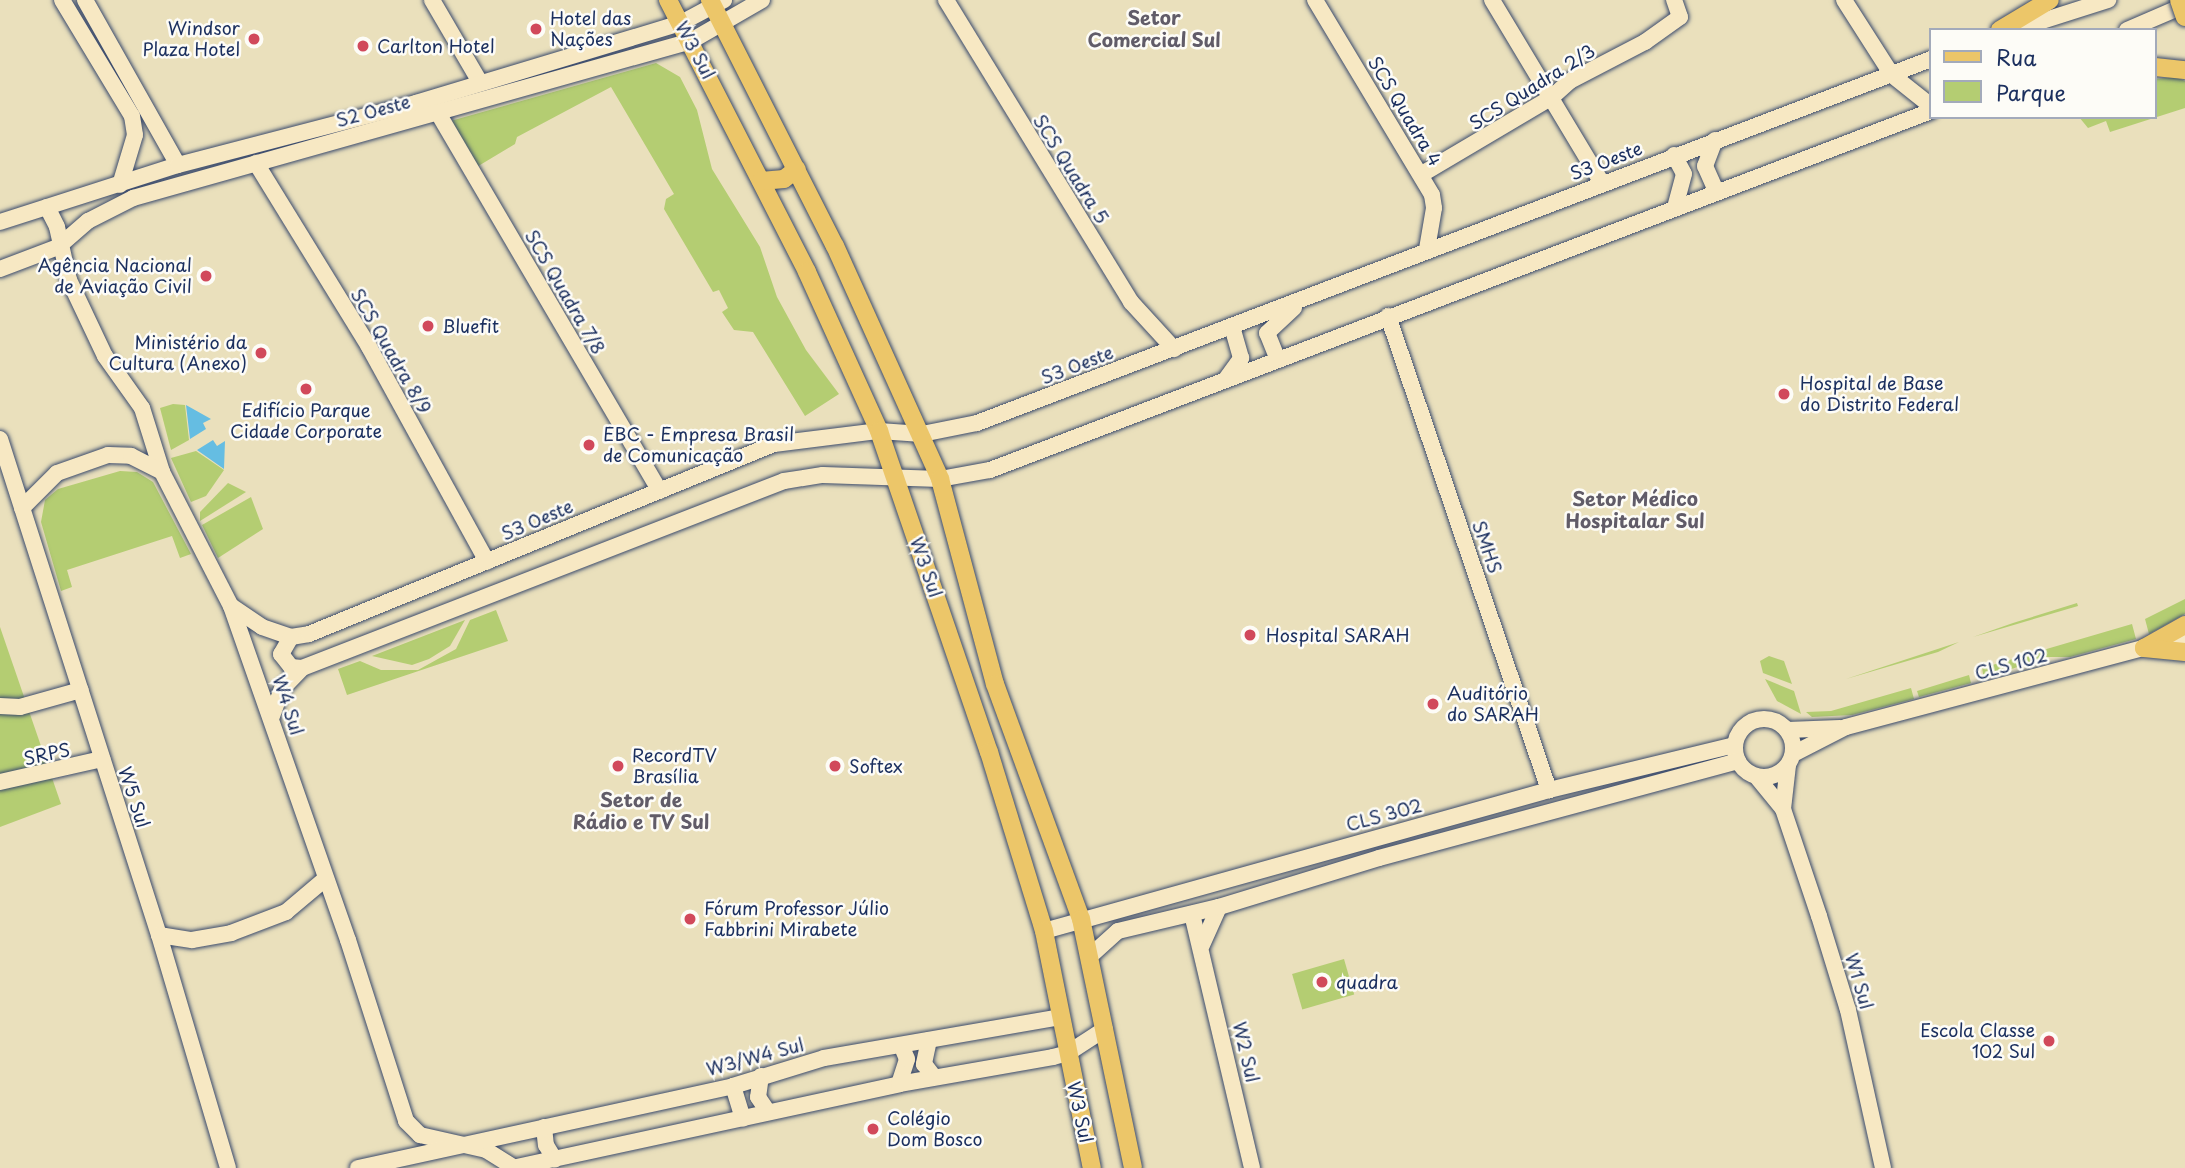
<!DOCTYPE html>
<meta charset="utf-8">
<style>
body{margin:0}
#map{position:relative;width:2185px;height:1168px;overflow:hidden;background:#eae0bc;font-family:"Playpen Sans",sans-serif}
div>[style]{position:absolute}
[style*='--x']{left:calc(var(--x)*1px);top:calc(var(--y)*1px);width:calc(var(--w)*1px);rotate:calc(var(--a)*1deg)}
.green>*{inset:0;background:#b4cd72;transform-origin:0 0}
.water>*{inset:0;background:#65bde2}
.roads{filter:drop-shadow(0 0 2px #3a4a6c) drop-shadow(0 0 2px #3a4a6c)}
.secondary>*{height:16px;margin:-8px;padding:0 8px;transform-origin:8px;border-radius:8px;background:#f7e8c3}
.secondary>.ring{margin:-8px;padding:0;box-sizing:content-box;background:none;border:16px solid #f7e8c3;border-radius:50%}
.primary>*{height:18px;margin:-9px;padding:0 9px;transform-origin:9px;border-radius:9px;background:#ecc669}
.bridges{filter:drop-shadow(0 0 2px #3a4a6c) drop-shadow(0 0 2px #3a4a6c)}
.primary-bridge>*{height:18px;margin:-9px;padding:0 9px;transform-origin:9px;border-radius:9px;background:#ecc669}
.dots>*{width:19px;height:19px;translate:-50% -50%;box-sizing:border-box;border:4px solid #fdfcf7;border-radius:50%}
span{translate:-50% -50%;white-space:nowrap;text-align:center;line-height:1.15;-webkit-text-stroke:5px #fdfcf7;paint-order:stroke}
.poi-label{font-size:18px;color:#1b2f5e}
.left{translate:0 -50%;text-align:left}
.right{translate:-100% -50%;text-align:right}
.street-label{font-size:18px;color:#1b2f5e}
.neighbourhood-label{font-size:19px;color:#615c68;font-weight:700}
.legend{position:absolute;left:1929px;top:28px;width:228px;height:91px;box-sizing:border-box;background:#fdfcf7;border:2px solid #a3aaba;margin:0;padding:9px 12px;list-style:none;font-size:21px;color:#1b2f5e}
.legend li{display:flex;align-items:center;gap:14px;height:35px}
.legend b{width:35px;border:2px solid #a3aaba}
</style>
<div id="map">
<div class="green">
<i style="clip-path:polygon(656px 63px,680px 77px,697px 110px,712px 169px,760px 247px,777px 297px,806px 350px,839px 394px,805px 416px,753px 332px,734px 330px,722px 312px,728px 308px,719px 290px,713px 292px,664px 209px,666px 199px,674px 194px,611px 87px,517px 137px,515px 144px,475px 168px,447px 122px)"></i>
<i style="clip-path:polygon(2175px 77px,2185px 81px,2185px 108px,2110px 132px,2106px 121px,2088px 128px,2079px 117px,2155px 117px,2155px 79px)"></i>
<i style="clip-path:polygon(173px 404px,185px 405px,189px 440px,171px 450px,160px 408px)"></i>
<i style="clip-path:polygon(196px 451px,224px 470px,206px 496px,191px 502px,171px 458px)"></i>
<i style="clip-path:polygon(120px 471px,137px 472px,153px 482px,191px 554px,180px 558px,172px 536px,67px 570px,72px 587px,61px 591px,41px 522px,45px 500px,58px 489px)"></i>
<i style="clip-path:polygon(228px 483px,246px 492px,200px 521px,200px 512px)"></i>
<i style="clip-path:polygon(251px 497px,263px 529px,218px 558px,202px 525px)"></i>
<i style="clip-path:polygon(2185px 599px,2185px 614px,2149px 634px,2145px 619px)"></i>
<i style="clip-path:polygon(2077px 603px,2078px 606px,1973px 637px,2013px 623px)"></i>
<i style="clip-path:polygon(496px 610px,508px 641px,347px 695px,338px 669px,360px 661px,381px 670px,418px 670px,456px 649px,470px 620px)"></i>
<i style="clip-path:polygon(465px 620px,450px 646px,429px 659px,412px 665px,372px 656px)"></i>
<i style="clip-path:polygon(2132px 624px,2136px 639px,2070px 657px,2045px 657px,1984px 679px,1982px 668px)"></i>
<i style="clip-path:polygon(0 627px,61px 804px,0 827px)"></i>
<i style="clip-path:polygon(1959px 642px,1938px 652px,1846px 679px,1852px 677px)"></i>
<i style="clip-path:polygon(1769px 656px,1784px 661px,1792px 684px,1763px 673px,1760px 661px)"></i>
<i style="clip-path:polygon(1969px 675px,1971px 683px,1919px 697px,1917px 691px)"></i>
<i style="clip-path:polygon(1765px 679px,1794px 691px,1801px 714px,1777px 701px)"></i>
<i style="clip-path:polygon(1911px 688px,1914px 699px,1852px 715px,1812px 717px,1806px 712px,1831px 711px)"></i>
<i style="left:1344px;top:959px;width:37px;height:54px;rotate:74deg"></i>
</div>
<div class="water">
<i style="clip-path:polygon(186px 405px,211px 419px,203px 423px,206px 429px,190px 439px)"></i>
<i style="clip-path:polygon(213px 440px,217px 446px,225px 441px,224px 469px,197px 450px)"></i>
</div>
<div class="roads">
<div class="secondary">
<i style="--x:62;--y:0;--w:135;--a:58.9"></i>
<i style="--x:132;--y:116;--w:19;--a:81"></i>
<i style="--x:135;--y:135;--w:52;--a:106.7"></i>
<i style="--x:85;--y:0;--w:189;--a:60.6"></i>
<i style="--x:432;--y:0;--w:95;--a:59.7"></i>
<i style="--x:946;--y:0;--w:354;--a:58.5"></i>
<i style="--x:1131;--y:302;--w:64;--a:47.5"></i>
<i style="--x:1315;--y:0;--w:227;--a:59"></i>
<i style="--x:1432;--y:195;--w:13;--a:81"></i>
<i style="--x:1434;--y:208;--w:42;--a:99.7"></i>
<i style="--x:1492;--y:0;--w:214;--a:59"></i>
<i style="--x:1844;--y:0;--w:89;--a:57.4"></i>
<i style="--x:1892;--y:75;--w:50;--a:38.5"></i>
<i style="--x:2014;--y:30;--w:99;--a:-17.7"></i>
<i style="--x:2127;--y:30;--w:63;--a:-23.3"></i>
<i style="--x:438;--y:113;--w:438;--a:59.6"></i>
<i style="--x:1715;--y:140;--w:28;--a:111"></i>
<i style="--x:1705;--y:166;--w:27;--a:66"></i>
<i style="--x:1674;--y:155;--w:21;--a:62"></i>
<i style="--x:1684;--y:174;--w:34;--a:105"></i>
<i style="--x:256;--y:163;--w:216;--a:58.4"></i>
<i style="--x:369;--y:347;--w:245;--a:61.2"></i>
<i style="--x:1422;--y:174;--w:151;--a:-30.6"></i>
<i style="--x:1552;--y:97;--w:24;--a:-42"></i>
<i style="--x:1570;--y:81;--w:85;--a:-27.5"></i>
<i style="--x:1645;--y:42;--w:43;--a:-35.5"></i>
<i style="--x:1680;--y:17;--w:18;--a:-109"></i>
<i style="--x:47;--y:207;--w:22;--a:63"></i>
<i style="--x:57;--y:227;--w:54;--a:77.2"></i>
<i style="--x:69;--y:280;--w:84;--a:64.7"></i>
<i style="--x:105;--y:356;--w:64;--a:54.6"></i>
<i style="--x:142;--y:408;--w:67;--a:72.6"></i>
<i style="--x:162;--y:472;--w:151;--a:62.8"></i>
<i style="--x:231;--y:606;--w:354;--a:70.7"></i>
<i style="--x:348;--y:940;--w:190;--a:72.2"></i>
<i style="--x:406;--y:1121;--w:20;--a:45"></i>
<i style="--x:420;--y:1135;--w:68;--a:12.8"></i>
<i style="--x:486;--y:1150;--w:34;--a:32"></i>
<i style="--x:0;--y:222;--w:187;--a:-17.8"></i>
<i style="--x:178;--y:165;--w:246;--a:-14.6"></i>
<i style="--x:416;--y:103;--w:277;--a:-16.8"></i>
<i style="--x:681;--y:23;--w:49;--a:-28.1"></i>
<i style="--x:0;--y:269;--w:62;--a:-20.8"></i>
<i style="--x:58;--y:247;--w:40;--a:-41"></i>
<i style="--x:88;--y:221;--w:51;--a:-27.1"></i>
<i style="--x:133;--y:198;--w:580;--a:-15.71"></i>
<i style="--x:691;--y:41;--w:82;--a:-30"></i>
<i style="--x:1388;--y:316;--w:501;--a:71.24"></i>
<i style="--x:1278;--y:360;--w:29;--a:-112"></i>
<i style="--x:1267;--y:333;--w:37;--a:-43"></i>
<i style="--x:1226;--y:379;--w:26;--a:-54"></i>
<i style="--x:1241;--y:358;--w:33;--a:-106"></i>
<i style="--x:0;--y:439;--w:521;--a:72.23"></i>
<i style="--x:159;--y:935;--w:243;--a:73.5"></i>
<i style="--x:22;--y:508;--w:49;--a:-45"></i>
<i style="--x:57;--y:473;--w:54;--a:-19.4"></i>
<i style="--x:108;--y:455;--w:23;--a:2"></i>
<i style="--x:131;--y:456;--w:35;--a:27"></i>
<i style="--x:231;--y:606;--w:37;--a:34"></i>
<i style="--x:262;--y:627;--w:31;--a:19"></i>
<i style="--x:291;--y:637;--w:18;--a:-9"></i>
<i style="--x:309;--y:634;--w:502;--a:-22.23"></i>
<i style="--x:774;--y:444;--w:106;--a:-7.1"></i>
<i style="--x:879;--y:431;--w:43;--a:4"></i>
<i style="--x:922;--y:434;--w:56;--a:-11.3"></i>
<i style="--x:977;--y:423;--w:1021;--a:-20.88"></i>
<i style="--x:291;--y:637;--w:20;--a:120"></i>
<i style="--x:281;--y:654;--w:16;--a:52"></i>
<i style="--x:291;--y:667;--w:11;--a:5"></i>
<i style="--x:0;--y:706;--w:20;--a:3"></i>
<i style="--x:20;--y:707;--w:63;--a:-15.6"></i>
<i style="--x:272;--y:716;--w:29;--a:-70"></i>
<i style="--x:282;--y:689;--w:29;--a:-46"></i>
<i style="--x:302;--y:668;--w:517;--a:-21.2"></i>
<i style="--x:784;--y:481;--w:39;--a:-9"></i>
<i style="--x:823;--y:475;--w:117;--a:2"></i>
<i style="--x:940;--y:479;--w:51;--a:-10.2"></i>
<i style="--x:990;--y:470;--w:1007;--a:-20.88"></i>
<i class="ring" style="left:1735px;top:719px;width:42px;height:42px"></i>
<i style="--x:1787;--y:730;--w:53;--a:-2.2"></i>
<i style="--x:1793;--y:754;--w:59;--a:-27"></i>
<i style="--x:1846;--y:727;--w:351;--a:-14.9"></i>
<i style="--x:1756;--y:776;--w:43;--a:50.7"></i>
<i style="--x:1783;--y:809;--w:113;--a:71.4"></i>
<i style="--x:1819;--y:916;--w:98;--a:72.9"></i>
<i style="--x:1848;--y:1010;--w:162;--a:77.5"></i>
<i style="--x:0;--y:782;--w:105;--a:-12.7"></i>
<i style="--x:1783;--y:809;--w:44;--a:-83.5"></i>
<i style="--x:1192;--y:914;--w:261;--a:76.7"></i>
<i style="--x:1044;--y:931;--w:524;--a:-15.6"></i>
<i style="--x:1549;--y:790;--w:191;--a:-13.6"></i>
<i style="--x:159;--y:935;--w:33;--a:9"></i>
<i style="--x:192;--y:940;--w:40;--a:-10"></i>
<i style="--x:231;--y:933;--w:59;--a:-20.9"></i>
<i style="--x:286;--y:912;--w:51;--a:-40.2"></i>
<i style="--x:1202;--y:945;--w:42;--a:-65.9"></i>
<i style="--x:1089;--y:957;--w:39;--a:-42"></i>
<i style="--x:1118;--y:931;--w:104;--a:-13.4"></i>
<i style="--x:1219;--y:907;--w:167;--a:-17"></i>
<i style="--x:1379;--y:858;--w:372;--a:-15.1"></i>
<i style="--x:929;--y:1040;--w:25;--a:102"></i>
<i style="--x:924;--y:1064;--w:16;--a:52"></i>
<i style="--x:761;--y:1076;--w:21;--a:98"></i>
<i style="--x:758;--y:1097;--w:18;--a:56"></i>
<i style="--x:899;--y:1084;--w:26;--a:-72"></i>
<i style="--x:907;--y:1059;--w:15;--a:-113"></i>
<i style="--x:733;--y:1086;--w:34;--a:73"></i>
<i style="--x:544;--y:1127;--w:18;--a:84"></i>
<i style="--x:546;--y:1145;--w:17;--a:59"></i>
<i style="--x:358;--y:1168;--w:384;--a:-12.3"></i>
<i style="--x:733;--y:1086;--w:95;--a:-17.1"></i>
<i style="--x:824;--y:1058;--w:241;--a:-9.8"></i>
<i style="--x:512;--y:1168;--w:396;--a:-12.2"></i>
<i style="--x:899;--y:1084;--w:156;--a:-9.9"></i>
<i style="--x:1053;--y:1057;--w:16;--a:-15"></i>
<i style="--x:1068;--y:1053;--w:44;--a:-33"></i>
</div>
<div class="primary">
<i style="--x:668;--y:0;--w:305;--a:62.9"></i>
<i style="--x:807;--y:272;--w:175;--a:65.6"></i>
<i style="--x:879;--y:431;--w:339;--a:71.1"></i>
<i style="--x:989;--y:752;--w:187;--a:72.9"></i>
<i style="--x:1044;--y:931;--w:242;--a:78.6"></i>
<i style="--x:710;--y:0;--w:276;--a:63.1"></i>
<i style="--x:835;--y:246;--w:256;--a:65.7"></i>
<i style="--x:940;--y:479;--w:212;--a:75"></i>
<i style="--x:995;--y:684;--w:250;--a:69.9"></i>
<i style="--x:1081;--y:919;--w:254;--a:78.2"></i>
<i style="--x:2000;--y:30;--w:58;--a:-31"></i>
<i style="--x:2155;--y:67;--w:30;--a:6"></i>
<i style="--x:761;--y:181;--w:23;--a:-5"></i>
<i style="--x:784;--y:179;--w:16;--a:-38"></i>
<i style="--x:2144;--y:648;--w:47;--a:-29.3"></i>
<i style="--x:2144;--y:648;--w:41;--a:5.6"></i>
</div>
</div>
<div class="bridges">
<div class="primary-bridge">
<i style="--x:2179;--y:0;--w:18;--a:71"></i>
</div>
</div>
<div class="dots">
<i style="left:536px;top:29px;background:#d1495b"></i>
<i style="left:254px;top:39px;background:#d1495b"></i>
<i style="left:363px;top:46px;background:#d1495b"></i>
<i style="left:206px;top:276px;background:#d1495b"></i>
<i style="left:428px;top:326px;background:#d1495b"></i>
<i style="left:261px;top:353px;background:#d1495b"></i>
<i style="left:306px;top:389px;background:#d1495b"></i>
<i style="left:1784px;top:394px;background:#d1495b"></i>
<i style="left:589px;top:445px;background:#d1495b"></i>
<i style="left:1250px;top:635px;background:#d1495b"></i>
<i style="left:1433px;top:704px;background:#d1495b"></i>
<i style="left:618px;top:766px;background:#d1495b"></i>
<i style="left:835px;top:766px;background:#d1495b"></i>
<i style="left:690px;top:919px;background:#d1495b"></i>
<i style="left:1322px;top:982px;background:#d1495b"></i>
<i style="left:2049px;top:1041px;background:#d1495b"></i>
<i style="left:873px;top:1129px;background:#d1495b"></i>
</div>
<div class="poi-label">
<span class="left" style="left:550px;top:29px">Hotel das<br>Nações</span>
<span class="right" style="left:240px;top:39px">Windsor<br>Plaza Hotel</span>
<span class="left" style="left:377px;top:46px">Carlton Hotel</span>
<span class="right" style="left:192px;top:276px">Agência Nacional<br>de Aviação Civil</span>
<span class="left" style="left:442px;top:326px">Bluefit</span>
<span class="right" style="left:247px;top:353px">Ministério da<br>Cultura (Anexo)</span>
<span class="left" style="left:1800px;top:394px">Hospital de Base<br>do Distrito Federal</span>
<span style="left:306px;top:421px">Edifício Parque<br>Cidade Corporate</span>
<span class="left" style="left:603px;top:445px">EBC - Empresa Brasil<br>de Comunicação</span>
<span class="left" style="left:1266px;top:635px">Hospital SARAH</span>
<span class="left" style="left:1447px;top:704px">Auditório<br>do SARAH</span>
<span class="left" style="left:632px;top:766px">RecordTV<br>Brasília</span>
<span class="left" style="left:849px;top:766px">Softex</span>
<span class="left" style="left:704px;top:919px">Fórum Professor Júlio<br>Fabbrini Mirabete</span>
<span class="left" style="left:1336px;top:982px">quadra</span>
<span class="right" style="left:2035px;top:1041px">Escola Classe<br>102 Sul</span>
<span class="left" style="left:887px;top:1129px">Colégio<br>Dom Bosco</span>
</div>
<div class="street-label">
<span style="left:695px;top:50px;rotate:62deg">W3 Sul</span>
<span style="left:1532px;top:87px;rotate:-32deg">SCS Quadra 2/3</span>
<span style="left:373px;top:111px;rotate:-15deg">S2 Oeste</span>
<span style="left:1405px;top:111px;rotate:59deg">SCS Quadra 4</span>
<span style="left:1606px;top:161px;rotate:-21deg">S3 Oeste</span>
<span style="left:1071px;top:169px;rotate:58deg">SCS Quadra 5</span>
<span style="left:565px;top:292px;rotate:60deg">SCS Quadra 7/8</span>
<span style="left:391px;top:351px;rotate:60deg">SCS Quadra 8/9</span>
<span style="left:1077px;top:365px;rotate:-21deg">S3 Oeste</span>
<span style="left:537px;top:520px;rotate:-23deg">S3 Oeste</span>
<span style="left:1487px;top:547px;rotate:71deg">SMHS</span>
<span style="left:926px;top:567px;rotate:71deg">W3 Sul</span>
<span style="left:2011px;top:664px;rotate:-15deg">CLS 102</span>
<span style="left:288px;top:705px;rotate:72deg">W4 Sul</span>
<span style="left:47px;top:754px;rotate:-12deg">SRPS</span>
<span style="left:134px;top:797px;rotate:72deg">W5 Sul</span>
<span style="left:1384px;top:815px;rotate:-15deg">CLS 302</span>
<span style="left:1859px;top:981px;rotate:74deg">W1 Sul</span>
<span style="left:1246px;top:1052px;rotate:77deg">W2 Sul</span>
<span style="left:755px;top:1057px;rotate:-15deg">W3/W4 Sul</span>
<span style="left:1080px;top:1112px;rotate:78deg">W3 Sul</span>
</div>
<div class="neighbourhood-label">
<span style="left:1154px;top:29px">Setor<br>Comercial Sul</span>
<span style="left:1635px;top:510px">Setor Médico<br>Hospitalar Sul</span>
<span style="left:641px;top:811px">Setor de<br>Rádio e TV Sul</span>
</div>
<ul class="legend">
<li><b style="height:9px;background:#ecc669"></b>Rua</li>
<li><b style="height:19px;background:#b4cd72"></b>Parque</li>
</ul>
</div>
